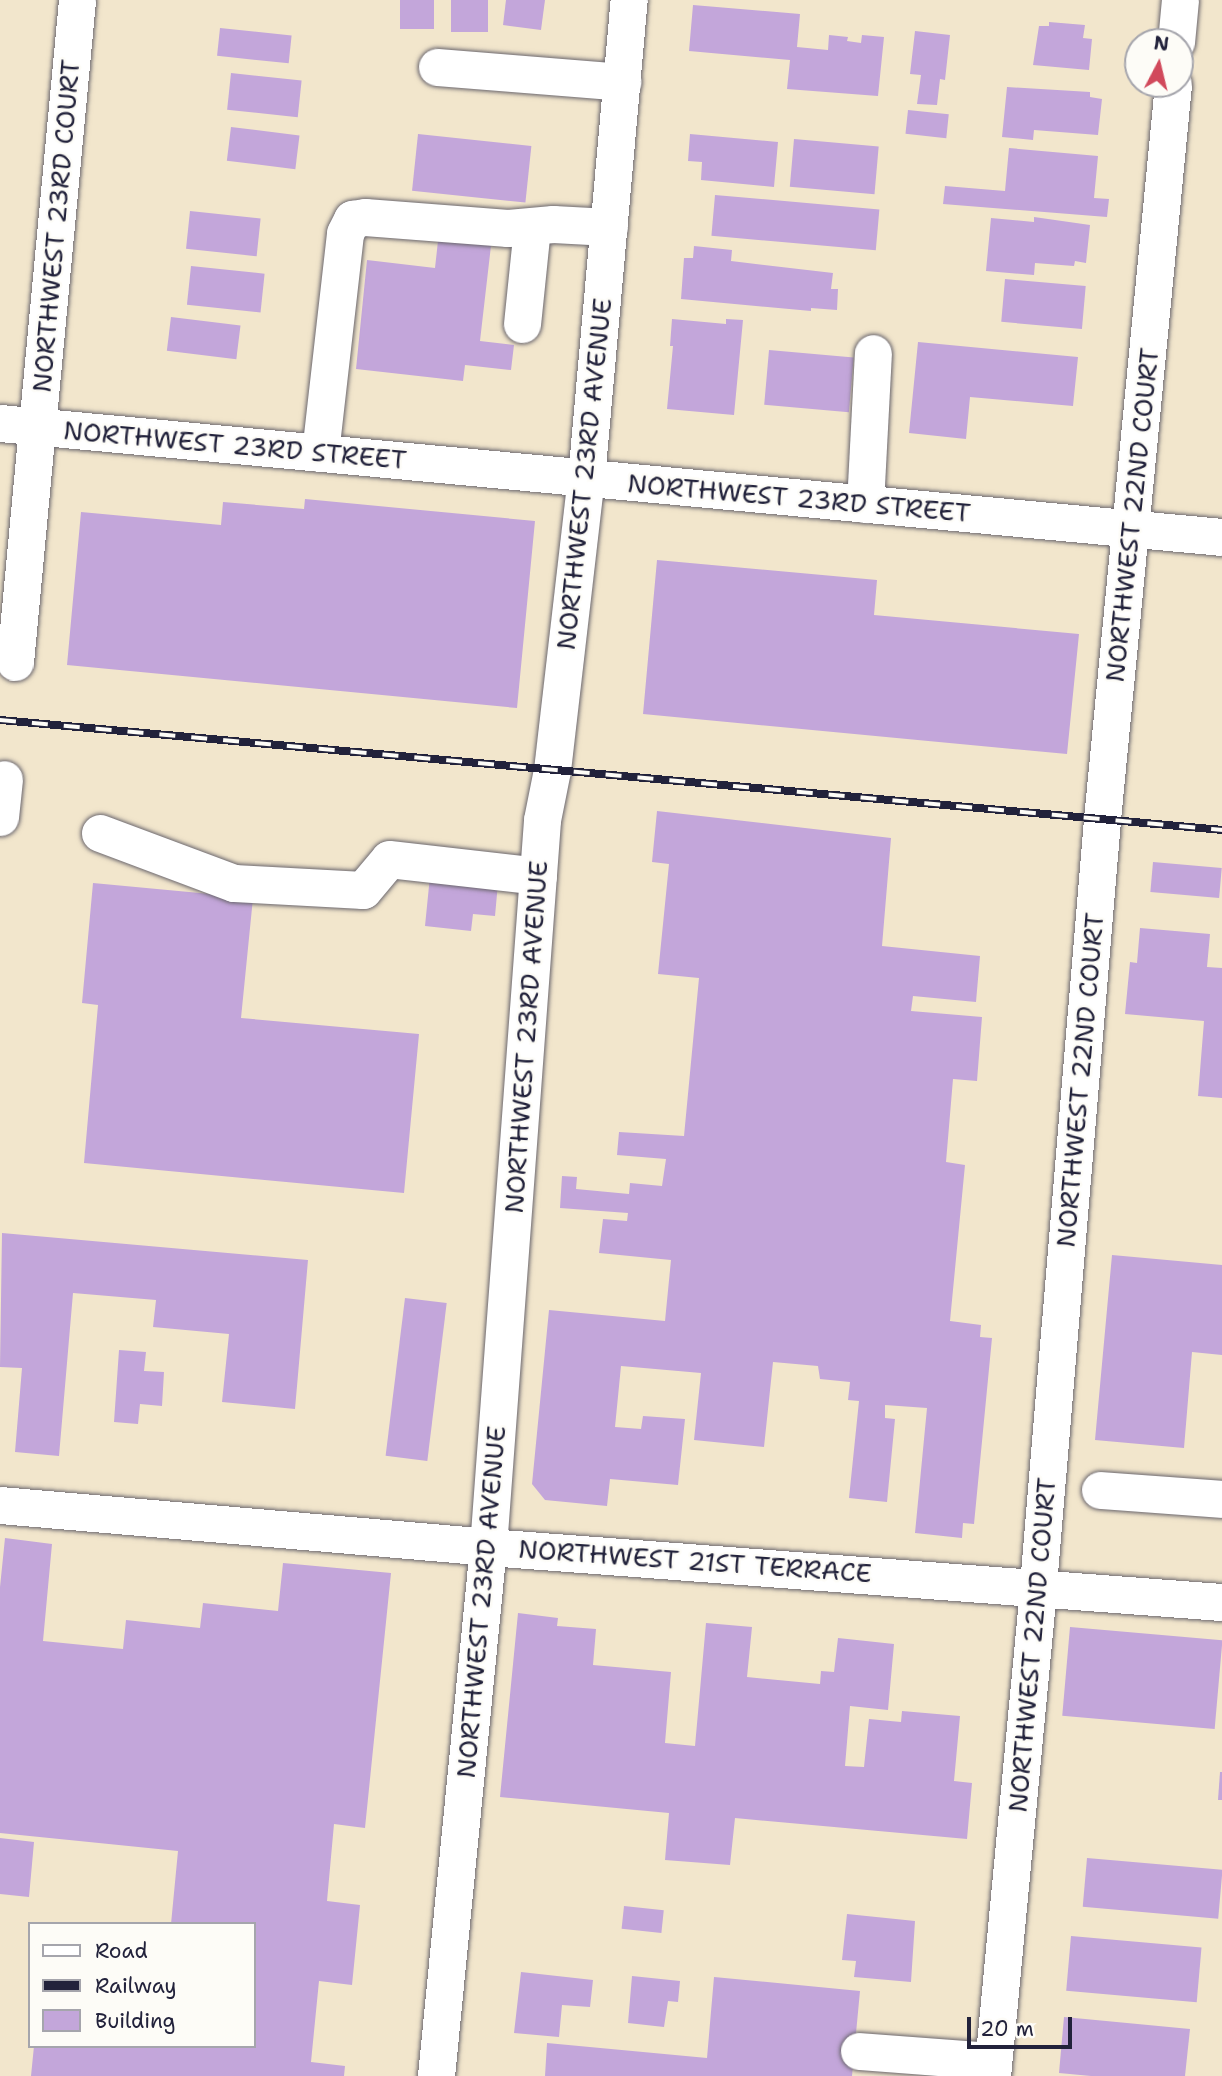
<!DOCTYPE html>
<style>
body{margin:0}
#map{position:relative;width:1222px;height:2076px;overflow:hidden;background:#f2e6cc;font-family:"Shantell Sans",sans-serif}
div>[style]{position:absolute}
[style*='--x']{left:calc(var(--x)*1px);top:calc(var(--y)*1px);width:calc(var(--w)*1px);rotate:calc(var(--a)*1deg)}
.building>*{inset:0;background:#c3a6da;transform-origin:0 0}
.roads{filter:drop-shadow(0 0 2px #6b676e) drop-shadow(0 0 2px #6b676e)}
.minor>*{height:37px;margin:-18.5px;padding:0 18.5px;transform-origin:18.5px;border-radius:18.5px;background:#fff}
.rail>*{height:8px;margin-top:-4px;transform-origin:0;background:repeating-linear-gradient(90deg,#fdfcf7 0 16px,#22223b 0 32px);box-sizing:border-box;border-block:2px solid #22223b}
span{translate:-50% -50%;white-space:nowrap;text-align:center;line-height:1.15;-webkit-text-stroke:5px #fdfcf7;paint-order:stroke}
.street-label{font-size:26px;color:#22223b}
.legend{position:absolute;left:28px;top:1922px;width:228px;height:126px;box-sizing:border-box;background:#fdfcf7;border:2px solid #a5a5ac;margin:0;padding:9px 12px;list-style:none;font-size:21px;color:#22223b}
.legend li{display:flex;align-items:center;gap:14px;height:35px}
.legend b{width:35px;border:2px solid #a5a5ac}
.north{position:absolute;left:1124px;top:28px;width:70px;height:70px;box-sizing:border-box;background:#fdfcf7;border:2px solid #a5a5ac;border-radius:50%;rotate:7deg;font-size:19px;font-weight:700;line-height:28px;text-align:center;color:#22223b}
.north::after{content:'';display:block;margin:auto;width:24px;height:32px;background:#d1495b;clip-path:polygon(50% 0,100% 100%,50% 72%,0 100%)}
.scale{position:absolute;left:967px;top:2017px;width:105px;height:32px;box-sizing:border-box;border:4px solid #22223b;border-top:0;padding-left:9px;font-size:21px;line-height:24px;white-space:nowrap;color:#22223b;-webkit-text-stroke:5px #fdfcf7;paint-order:stroke}
</style>
<div id="map">
<div class="building">
<i style="left:400px;top:0;width:34px;height:29px"></i>
<i style="left:451px;top:0;width:37px;height:32px"></i>
<i style="clip-path:polygon(506px 0,545px 0,541px 30px,503px 25px)"></i>
<i style="clip-path:polygon(693px 5px,800px 14px,797px 47px,828px 50px,829px 35px,848px 37px,847px 41px,861px 43px,862px 35px,884px 37px,878px 96px,787px 89px,790px 60px,689px 51px)"></i>
<i style="clip-path:polygon(1049px 22px,1085px 25px,1083px 38px,1092px 39px,1089px 70px,1033px 65px,1039px 26px,1049px 26px)"></i>
<i style="left:220px;top:28px;width:72px;height:28px;rotate:6deg"></i>
<i style="clip-path:polygon(915px 31px,950px 35px,945px 80px,940px 79px,937px 105px,917px 104px,921px 75px,910px 74px)"></i>
<i style="left:231px;top:73px;width:71px;height:37px;rotate:6deg"></i>
<i style="clip-path:polygon(1007px 87px,1090px 92px,1090px 97px,1102px 99px,1098px 135px,1034px 130px,1033px 140px,1002px 137px)"></i>
<i style="left:908px;top:110px;width:41px;height:24px;rotate:6deg"></i>
<i style="left:231px;top:127px;width:69px;height:34px;rotate:7deg"></i>
<i style="left:418px;top:134px;width:114px;height:57px;rotate:6deg"></i>
<i style="clip-path:polygon(690px 134px,778px 142px,774px 187px,701px 180px,702px 162px,688px 161px)"></i>
<i style="left:794px;top:139px;width:85px;height:48px;rotate:5deg"></i>
<i style="clip-path:polygon(1009px 148px,1098px 156px,1094px 198px,1109px 199px,1107px 217px,943px 204px,945px 186px,1005px 191px)"></i>
<i style="left:715px;top:195px;width:165px;height:41px;rotate:5deg"></i>
<i style="left:190px;top:211px;width:71px;height:38px;rotate:6deg"></i>
<i style="clip-path:polygon(1034px 217px,1090px 225px,1086px 263px,1075px 261px,1074px 266px,1035px 263px,1034px 275px,986px 271px,991px 218px,1034px 222px)"></i>
<i style="clip-path:polygon(439px 232px,492px 237px,480px 341px,514px 345px,511px 370px,465px 365px,463px 381px,356px 369px,367px 260px,435px 268px)"></i>
<i style="clip-path:polygon(694px 246px,732px 250px,731px 261px,833px 273px,831px 289px,838px 289px,837px 310px,811px 308px,811px 311px,681px 299px,684px 258px,693px 258px)"></i>
<i style="left:191px;top:266px;width:74px;height:39px;rotate:6deg"></i>
<i style="left:1005px;top:279px;width:81px;height:43px;rotate:5deg"></i>
<i style="left:171px;top:317px;width:70px;height:34px;rotate:7deg"></i>
<i style="clip-path:polygon(672px 319px,726px 324px,726px 319px,743px 320px,734px 415px,667px 409px,673px 346px,670px 346px)"></i>
<i style="clip-path:polygon(918px 342px,1078px 357px,1073px 406px,970px 397px,966px 439px,909px 433px)"></i>
<i style="left:769px;top:350px;width:85px;height:55px;rotate:5deg"></i>
<i style="clip-path:polygon(305px 499px,535px 521px,517px 708px,67px 665px,81px 512px,221px 525px,223px 502px,304px 509px)"></i>
<i style="clip-path:polygon(657px 560px,877px 580px,874px 615px,1079px 634px,1067px 754px,643px 714px)"></i>
<i style="clip-path:polygon(657px 811px,891px 838px,882px 946px,980px 956px,976px 1002px,913px 996px,911px 1011px,982px 1017px,977px 1081px,953px 1079px,946px 1162px,965px 1165px,950px 1321px,981px 1325px,980px 1337px,992px 1338px,974px 1524px,963px 1523px,962px 1538px,915px 1533px,927px 1408px,885px 1405px,885px 1418px,895px 1419px,887px 1502px,849px 1498px,859px 1401px,848px 1400px,850px 1382px,820px 1379px,818px 1366px,773px 1362px,764px 1447px,694px 1440px,701px 1373px,621px 1366px,615px 1427px,641px 1429px,643px 1416px,685px 1419px,678px 1485px,610px 1479px,607px 1506px,545px 1500px,532px 1484px,549px 1310px,665px 1321px,671px 1260px,599px 1253px,603px 1219px,627px 1221px,628px 1213px,560px 1208px,562px 1176px,577px 1177px,576px 1189px,629px 1194px,630px 1183px,662px 1186px,666px 1159px,617px 1155px,619px 1132px,684px 1136px,699px 978px,658px 974px,669px 864px,652px 862px)"></i>
<i style="left:1153px;top:862px;width:69px;height:30px;rotate:5deg"></i>
<i style="clip-path:polygon(430px 876px,498px 883px,495px 916px,473px 914px,471px 931px,425px 926px)"></i>
<i style="clip-path:polygon(93px 883px,253px 898px,241px 1018px,419px 1034px,404px 1193px,84px 1163px,98px 1005px,82px 1003px)"></i>
<i style="clip-path:polygon(1140px 928px,1210px 934px,1207px 967px,1222px 968px,1222px 1098px,1198px 1096px,1204px 1021px,1125px 1014px,1130px 962px,1137px 963px)"></i>
<i style="clip-path:polygon(2px 1233px,308px 1260px,295px 1409px,222px 1402px,229px 1334px,153px 1327px,156px 1300px,73px 1293px,59px 1456px,15px 1452px,22px 1368px,0 1367px)"></i>
<i style="clip-path:polygon(1112px 1255px,1222px 1265px,1222px 1355px,1192px 1352px,1184px 1448px,1095px 1440px)"></i>
<i style="left:405px;top:1298px;width:42px;height:159px;rotate:7deg"></i>
<i style="clip-path:polygon(119px 1350px,146px 1352px,144px 1371px,164px 1372px,162px 1406px,140px 1404px,138px 1424px,114px 1422px)"></i>
<i style="clip-path:polygon(5px 1538px,52px 1544px,43px 1641px,123px 1649px,126px 1620px,200px 1628px,203px 1603px,278px 1611px,283px 1563px,391px 1573px,365px 1828px,334px 1824px,327px 1901px,360px 1905px,352px 1985px,319px 1981px,311px 2062px,345px 2066px,344px 2076px,31px 2076px,34px 2046px,254px 2046px,254px 1924px,171px 1924px,178px 1851px,0 1833px,0 1587px)"></i>
<i style="clip-path:polygon(518px 1613px,558px 1618px,557px 1626px,596px 1629px,593px 1665px,671px 1672px,665px 1743px,695px 1746px,706px 1623px,752px 1627px,747px 1677px,820px 1684px,821px 1671px,834px 1672px,838px 1638px,894px 1644px,888px 1710px,850px 1706px,845px 1766px,864px 1767px,869px 1719px,901px 1722px,902px 1711px,960px 1716px,954px 1781px,972px 1783px,967px 1839px,735px 1818px,730px 1865px,665px 1860px,669px 1813px,500px 1797px)"></i>
<i style="left:1070px;top:1627px;width:153px;height:89px;rotate:5deg"></i>
<i style="clip-path:polygon(1220px 1772px,1222px 1772px,1222px 1800px,1218px 1800px)"></i>
<i style="clip-path:polygon(0 1838px,34px 1842px,29px 1897px,0 1894px)"></i>
<i style="left:1087px;top:1858px;width:136px;height:49px;rotate:5deg"></i>
<i style="left:624px;top:1906px;width:40px;height:23px;rotate:6deg"></i>
<i style="clip-path:polygon(847px 1914px,915px 1921px,911px 1982px,854px 1977px,856px 1961px,842px 1960px)"></i>
<i style="left:1071px;top:1936px;width:131px;height:55px;rotate:5deg"></i>
<i style="clip-path:polygon(521px 1972px,593px 1980px,590px 2007px,562px 2005px,559px 2037px,514px 2033px)"></i>
<i style="clip-path:polygon(632px 1976px,680px 1981px,678px 2002px,668px 2001px,664px 2027px,628px 2023px)"></i>
<i style="clip-path:polygon(714px 1977px,860px 1991px,852px 2076px,545px 2076px,547px 2043px,707px 2058px)"></i>
<i style="clip-path:polygon(1064px 2017px,1190px 2029px,1185px 2076px,1091px 2076px,1059px 2073px)"></i>
</div>
<div class="roads">
<div class="minor">
<i style="--x:1176;--y:42;--w:42;--a:-84.6"></i>
<i style="--x:437;--y:67;--w:186;--a:4.6"></i>
<i style="--x:522;--y:324;--w:98;--a:-84.1"></i>
<i style="--x:0;--y:423;--w:1227;--a:5.33"></i>
<i style="--x:320;--y:453;--w:221;--a:-83.5"></i>
<i style="--x:345;--y:233;--w:16;--a:-63"></i>
<i style="--x:352;--y:219;--w:13;--a:-9"></i>
<i style="--x:365;--y:217;--w:143;--a:4.4"></i>
<i style="--x:508;--y:228;--w:45;--a:-5.1"></i>
<i style="--x:553;--y:224;--w:56;--a:3.1"></i>
<i style="--x:865;--y:504;--w:151;--a:-87"></i>
<i style="--x:15;--y:662;--w:665;--a:-84.65"></i>
<i style="--x:0;--y:817;--w:38;--a:-84"></i>
<i style="--x:100;--y:833;--w:143;--a:20.5"></i>
<i style="--x:234;--y:883;--w:129;--a:3.1"></i>
<i style="--x:363;--y:890;--w:40;--a:-50"></i>
<i style="--x:389;--y:859;--w:150;--a:6.5"></i>
<i style="--x:1100;--y:1490;--w:122;--a:4.2"></i>
<i style="--x:0;--y:1505;--w:490;--a:4.9"></i>
<i style="--x:488;--y:1547;--w:736;--a:4.29"></i>
<i style="--x:859;--y:2051;--w:134;--a:4.3"></i>
<i style="--x:436;--y:2076;--w:532;--a:-84.39"></i>
<i style="--x:488;--y:1547;--w:729;--a:-85.75"></i>
<i style="--x:542;--y:820;--w:51;--a:-78.7"></i>
<i style="--x:552;--y:770;--w:294;--a:-83.4"></i>
<i style="--x:586;--y:478;--w:480;--a:-84.9"></i>
<i style="--x:992;--y:2076;--w:493;--a:-84.6"></i>
<i style="--x:1038;--y:1585;--w:769;--a:-85.22"></i>
<i style="--x:1102;--y:819;--w:738;--a:-84.48"></i>
</div>
</div>
<div class="rail">
<i style="--x:0;--y:720;--w:1227;--a:5.14"></i>
</div>
<div class="street-label">
<span style="left:56px;top:226px;rotate:-85deg">NORTHWEST 23RD COURT</span>
<span style="left:235px;top:445px;rotate:5deg">NORTHWEST 23RD STREET</span>
<span style="left:584px;top:474px;rotate:-84deg">NORTHWEST 23RD AVENUE</span>
<span style="left:799px;top:498px;rotate:5deg">NORTHWEST 23RD STREET</span>
<span style="left:1132px;top:515px;rotate:-84deg">NORTHWEST 22ND COURT</span>
<span style="left:526px;top:1037px;rotate:-86deg">NORTHWEST 23RD AVENUE</span>
<span style="left:1080px;top:1080px;rotate:-85deg">NORTHWEST 22ND COURT</span>
<span style="left:695px;top:1561px;rotate:4deg">NORTHWEST 21ST TERRACE</span>
<span style="left:481px;top:1602px;rotate:-85deg">NORTHWEST 23RD AVENUE</span>
<span style="left:1032px;top:1645px;rotate:-85deg">NORTHWEST 22ND COURT</span>
</div>
<ul class="legend">
<li><b style="height:9px;background:#fff"></b>Road</li>
<li><b style="height:9px;background:#22223b"></b>Railway</li>
<li><b style="height:19px;background:#c3a6da"></b>Building</li>
</ul>
<div class="north">N</div>
<div class="scale">20 m</div>
</div>
